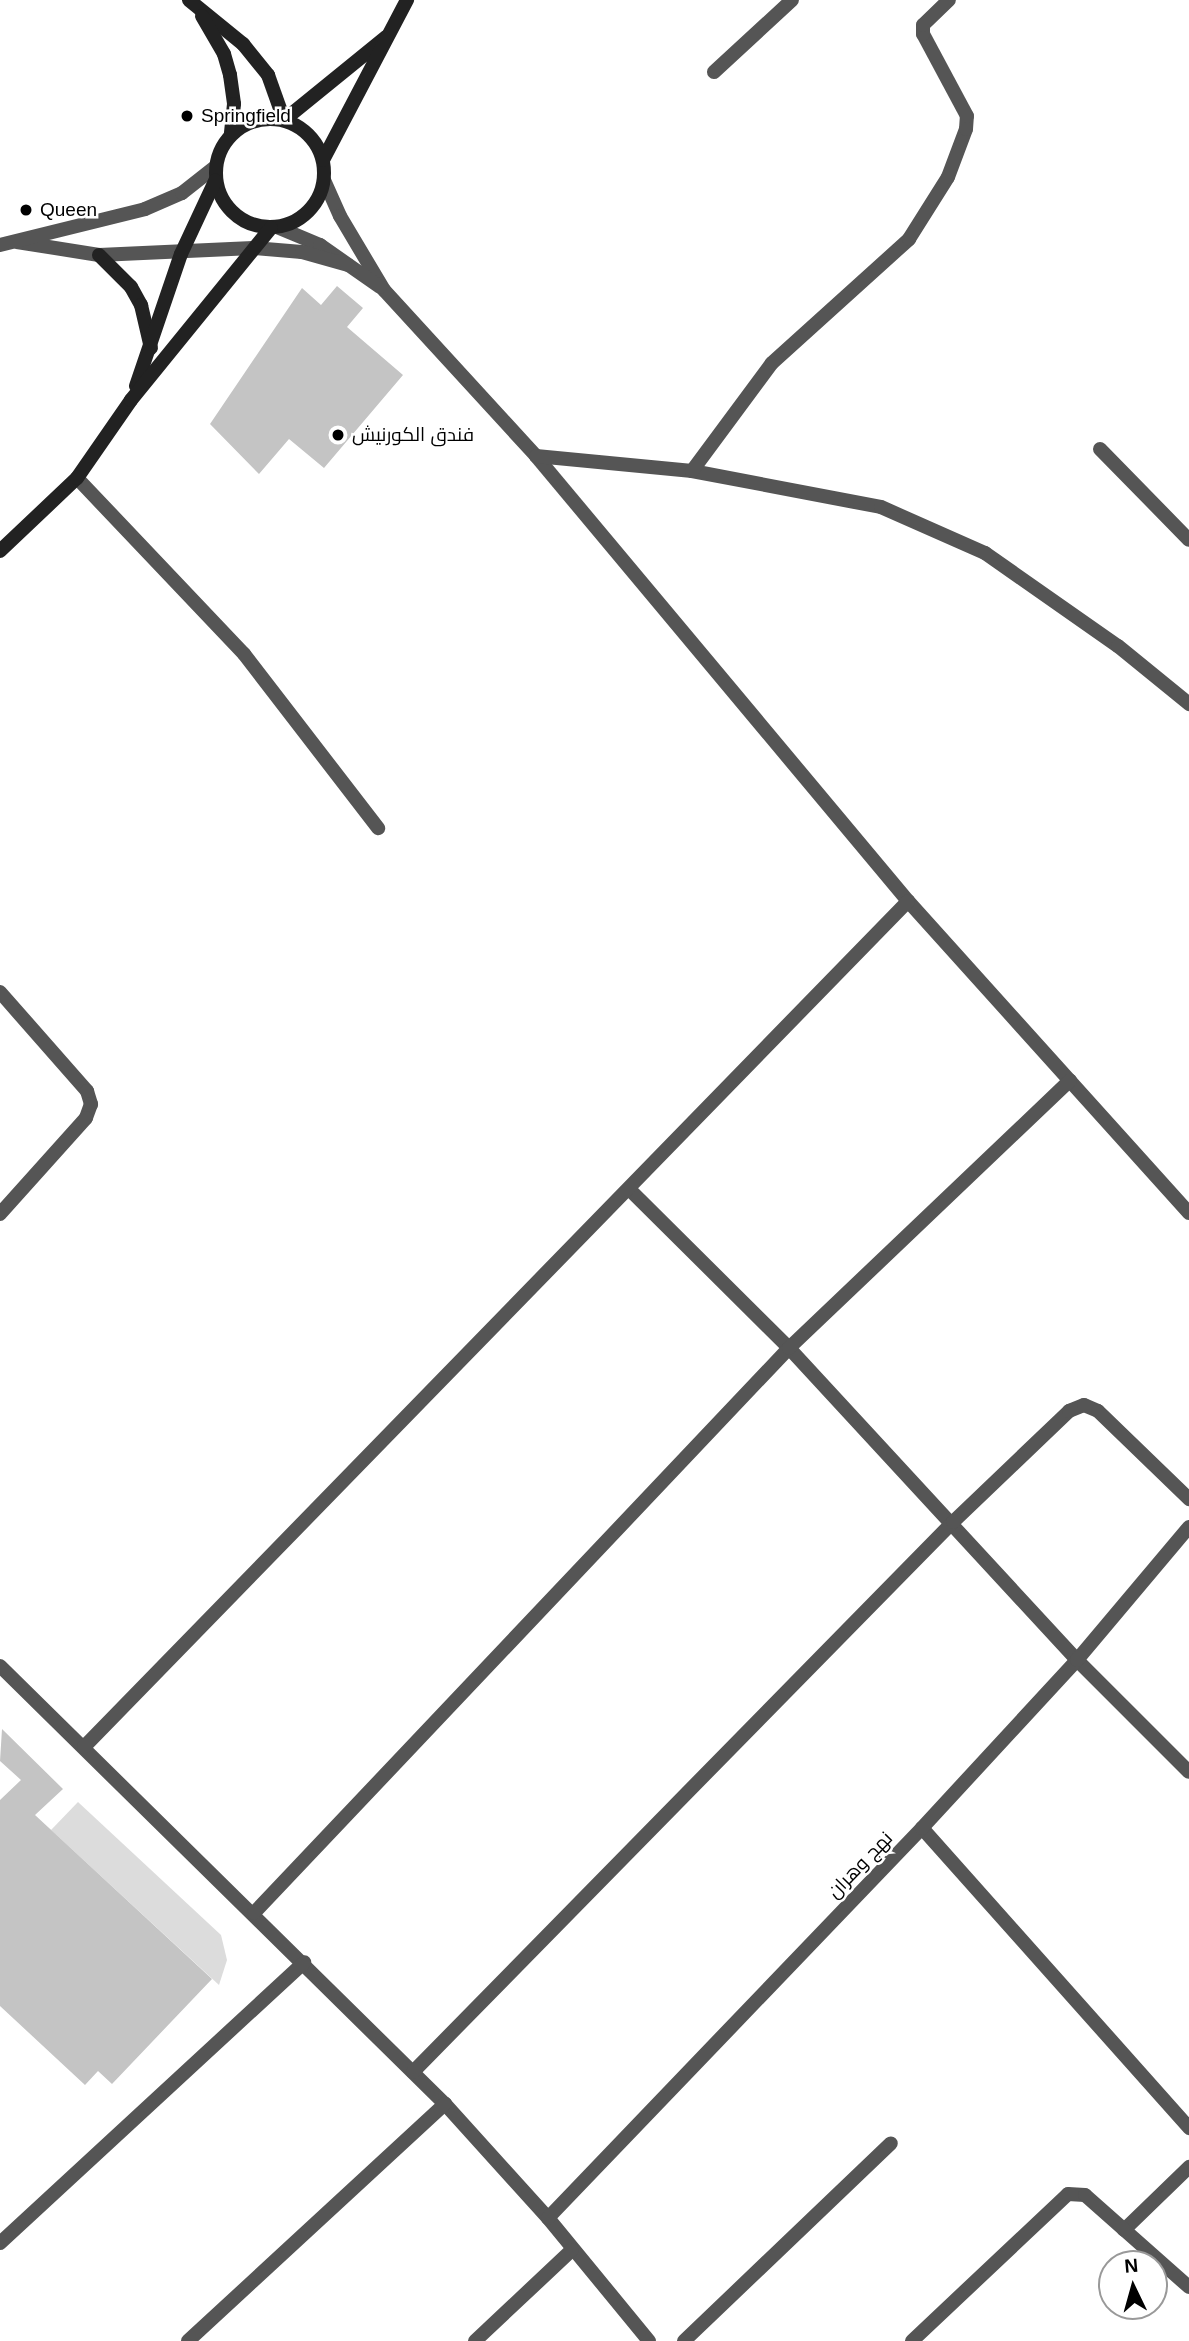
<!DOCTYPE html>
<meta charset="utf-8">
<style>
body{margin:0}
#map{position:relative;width:1189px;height:2341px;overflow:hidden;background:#fff;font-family:Helvetica,Cairo,sans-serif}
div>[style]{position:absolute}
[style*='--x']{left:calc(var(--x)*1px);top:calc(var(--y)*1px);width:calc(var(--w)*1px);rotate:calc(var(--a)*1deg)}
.green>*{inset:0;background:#dcdcdc}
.building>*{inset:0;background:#c4c4c4}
.street>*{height:14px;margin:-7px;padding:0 7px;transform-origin:7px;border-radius:7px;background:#555}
.secondary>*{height:14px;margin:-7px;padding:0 7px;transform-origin:7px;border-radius:7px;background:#222}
.secondary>.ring{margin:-7px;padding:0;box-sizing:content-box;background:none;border:14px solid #222;border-radius:50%}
.dots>*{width:19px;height:19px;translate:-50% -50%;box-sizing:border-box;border:4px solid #fff;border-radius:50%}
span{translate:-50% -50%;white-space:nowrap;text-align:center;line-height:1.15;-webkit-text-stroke:5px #fff;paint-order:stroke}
.poi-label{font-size:19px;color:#000}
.left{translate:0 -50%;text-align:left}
.street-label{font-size:19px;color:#000}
.north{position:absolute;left:1098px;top:2250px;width:70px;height:70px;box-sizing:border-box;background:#fff;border:2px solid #999;border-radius:50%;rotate:355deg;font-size:19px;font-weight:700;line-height:28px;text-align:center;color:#000}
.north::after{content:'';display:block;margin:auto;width:24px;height:32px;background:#000;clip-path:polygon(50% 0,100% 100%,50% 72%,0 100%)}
</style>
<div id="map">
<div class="green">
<i style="clip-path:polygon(78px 1802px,221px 1935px,227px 1960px,219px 1985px,51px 1830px)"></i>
</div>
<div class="building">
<i style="clip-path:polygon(337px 286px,363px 308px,347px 327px,403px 375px,324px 468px,289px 439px,259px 474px,210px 424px,302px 288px,321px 305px)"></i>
<i style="clip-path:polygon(2px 1729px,63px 1789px,35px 1815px,212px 1979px,112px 2084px,98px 2071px,85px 2085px,0 2006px,0 1800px,21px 1780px,0 1761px)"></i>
</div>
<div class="street">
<i style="--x:714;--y:72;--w:106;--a:-42.7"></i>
<i style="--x:324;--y:180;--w:39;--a:66"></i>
<i style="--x:340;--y:216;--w:86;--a:59.3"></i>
<i style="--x:384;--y:290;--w:225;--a:47.5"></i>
<i style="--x:536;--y:456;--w:580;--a:50.11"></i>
<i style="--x:908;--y:901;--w:420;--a:48"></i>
<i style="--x:277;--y:227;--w:47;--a:22.7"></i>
<i style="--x:320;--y:245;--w:73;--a:35"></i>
<i style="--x:17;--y:242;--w:83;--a:9"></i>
<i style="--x:99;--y:255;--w:154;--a:-2.6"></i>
<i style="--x:253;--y:248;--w:49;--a:4.7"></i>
<i style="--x:302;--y:252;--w:48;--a:15.8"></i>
<i style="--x:0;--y:245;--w:149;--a:-13.9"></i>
<i style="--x:145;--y:209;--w:40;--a:-23.4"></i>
<i style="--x:182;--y:193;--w:42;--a:-38.2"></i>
<i style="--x:1100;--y:449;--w:127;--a:45.6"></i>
<i style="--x:536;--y:456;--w:157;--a:5.5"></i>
<i style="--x:692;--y:471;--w:192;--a:10.8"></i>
<i style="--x:881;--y:507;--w:114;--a:23.9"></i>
<i style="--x:985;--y:553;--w:162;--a:35"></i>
<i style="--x:1118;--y:646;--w:92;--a:39.2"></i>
<i style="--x:692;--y:471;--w:134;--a:-53.5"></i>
<i style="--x:772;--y:363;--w:185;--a:-42.1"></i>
<i style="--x:909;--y:239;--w:73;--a:-57.8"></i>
<i style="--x:948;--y:177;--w:51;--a:-69.4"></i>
<i style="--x:966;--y:129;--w:13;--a:-86"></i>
<i style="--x:967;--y:116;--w:93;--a:-118.2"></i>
<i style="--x:923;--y:34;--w:9;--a:-90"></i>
<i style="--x:923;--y:25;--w:36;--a:-44"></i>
<i style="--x:77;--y:478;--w:243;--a:46.5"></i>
<i style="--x:244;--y:654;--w:220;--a:52.4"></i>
<i style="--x:0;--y:992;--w:132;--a:48.7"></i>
<i style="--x:87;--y:1091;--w:14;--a:73"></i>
<i style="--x:91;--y:1104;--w:15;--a:110"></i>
<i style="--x:86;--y:1118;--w:129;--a:131.9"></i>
<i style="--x:629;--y:1189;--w:226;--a:44.8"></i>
<i style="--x:789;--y:1348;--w:425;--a:47.3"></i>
<i style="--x:1077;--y:1660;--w:158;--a:45"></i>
<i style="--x:0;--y:1666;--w:624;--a:44.55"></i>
<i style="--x:445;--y:2104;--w:154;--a:47.9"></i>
<i style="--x:548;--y:2218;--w:159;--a:50.6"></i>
<i style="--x:84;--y:1747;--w:1181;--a:-45.75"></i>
<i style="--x:922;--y:1828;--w:402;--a:48.3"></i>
<i style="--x:254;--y:1913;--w:778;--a:-46.56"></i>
<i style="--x:789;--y:1348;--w:388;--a:-43.6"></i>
<i style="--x:413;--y:2072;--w:771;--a:-45.53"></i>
<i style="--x:953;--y:1522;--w:161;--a:-43.7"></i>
<i style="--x:1069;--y:1411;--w:16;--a:-22"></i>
<i style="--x:1084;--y:1405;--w:15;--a:23"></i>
<i style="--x:1098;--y:1411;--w:127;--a:44"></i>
<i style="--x:548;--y:2218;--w:540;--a:-46.2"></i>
<i style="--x:922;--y:1828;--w:229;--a:-47.3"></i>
<i style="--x:1077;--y:1660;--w:174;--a:-49.9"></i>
<i style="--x:1124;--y:2230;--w:91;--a:-44.1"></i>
<i style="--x:0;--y:2243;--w:414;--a:-42.7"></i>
<i style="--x:188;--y:2341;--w:350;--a:-42.7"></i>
<i style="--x:475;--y:2341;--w:133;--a:-43.2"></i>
<i style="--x:684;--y:2341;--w:286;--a:-43.7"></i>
<i style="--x:912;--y:2341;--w:214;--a:-43.3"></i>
<i style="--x:1068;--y:2194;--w:17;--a:3"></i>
<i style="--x:1085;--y:2195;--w:139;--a:41.5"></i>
</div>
<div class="secondary">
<i style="--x:189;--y:0;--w:70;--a:39.2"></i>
<i style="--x:243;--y:44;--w:40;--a:51"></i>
<i style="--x:268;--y:75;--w:48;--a:70.4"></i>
<i style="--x:284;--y:120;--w:132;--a:-39.1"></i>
<i style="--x:202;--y:16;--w:44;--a:59.9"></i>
<i style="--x:224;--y:54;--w:22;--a:74"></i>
<i style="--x:230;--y:75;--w:29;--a:82"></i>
<i style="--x:234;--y:104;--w:30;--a:96"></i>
<i class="ring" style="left:216px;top:119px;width:94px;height:94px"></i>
<i style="--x:323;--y:160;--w:181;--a:-62.3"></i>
<i style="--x:99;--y:255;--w:45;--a:45"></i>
<i style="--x:131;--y:287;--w:21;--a:61"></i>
<i style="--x:141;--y:305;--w:44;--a:76.9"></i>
<i style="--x:136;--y:386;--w:139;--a:-71.2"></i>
<i style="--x:181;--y:254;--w:81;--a:-65"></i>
<i style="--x:0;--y:551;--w:106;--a:-43.5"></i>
<i style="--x:77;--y:478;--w:95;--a:-55.3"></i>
<i style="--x:131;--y:400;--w:222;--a:-50.9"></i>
</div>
<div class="dots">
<i style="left:187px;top:116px;background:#000"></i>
<i style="left:26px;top:210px;background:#000"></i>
<i style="left:338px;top:435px;background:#000"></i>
</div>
<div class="poi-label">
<span class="left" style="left:201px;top:116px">Springfield</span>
<span class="left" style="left:40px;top:210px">Queen</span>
<span class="left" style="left:352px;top:435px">فندق الكورنيش</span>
</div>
<div class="street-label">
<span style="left:860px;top:1865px;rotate:-46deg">نهج وهران</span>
</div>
<div class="north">N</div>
</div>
